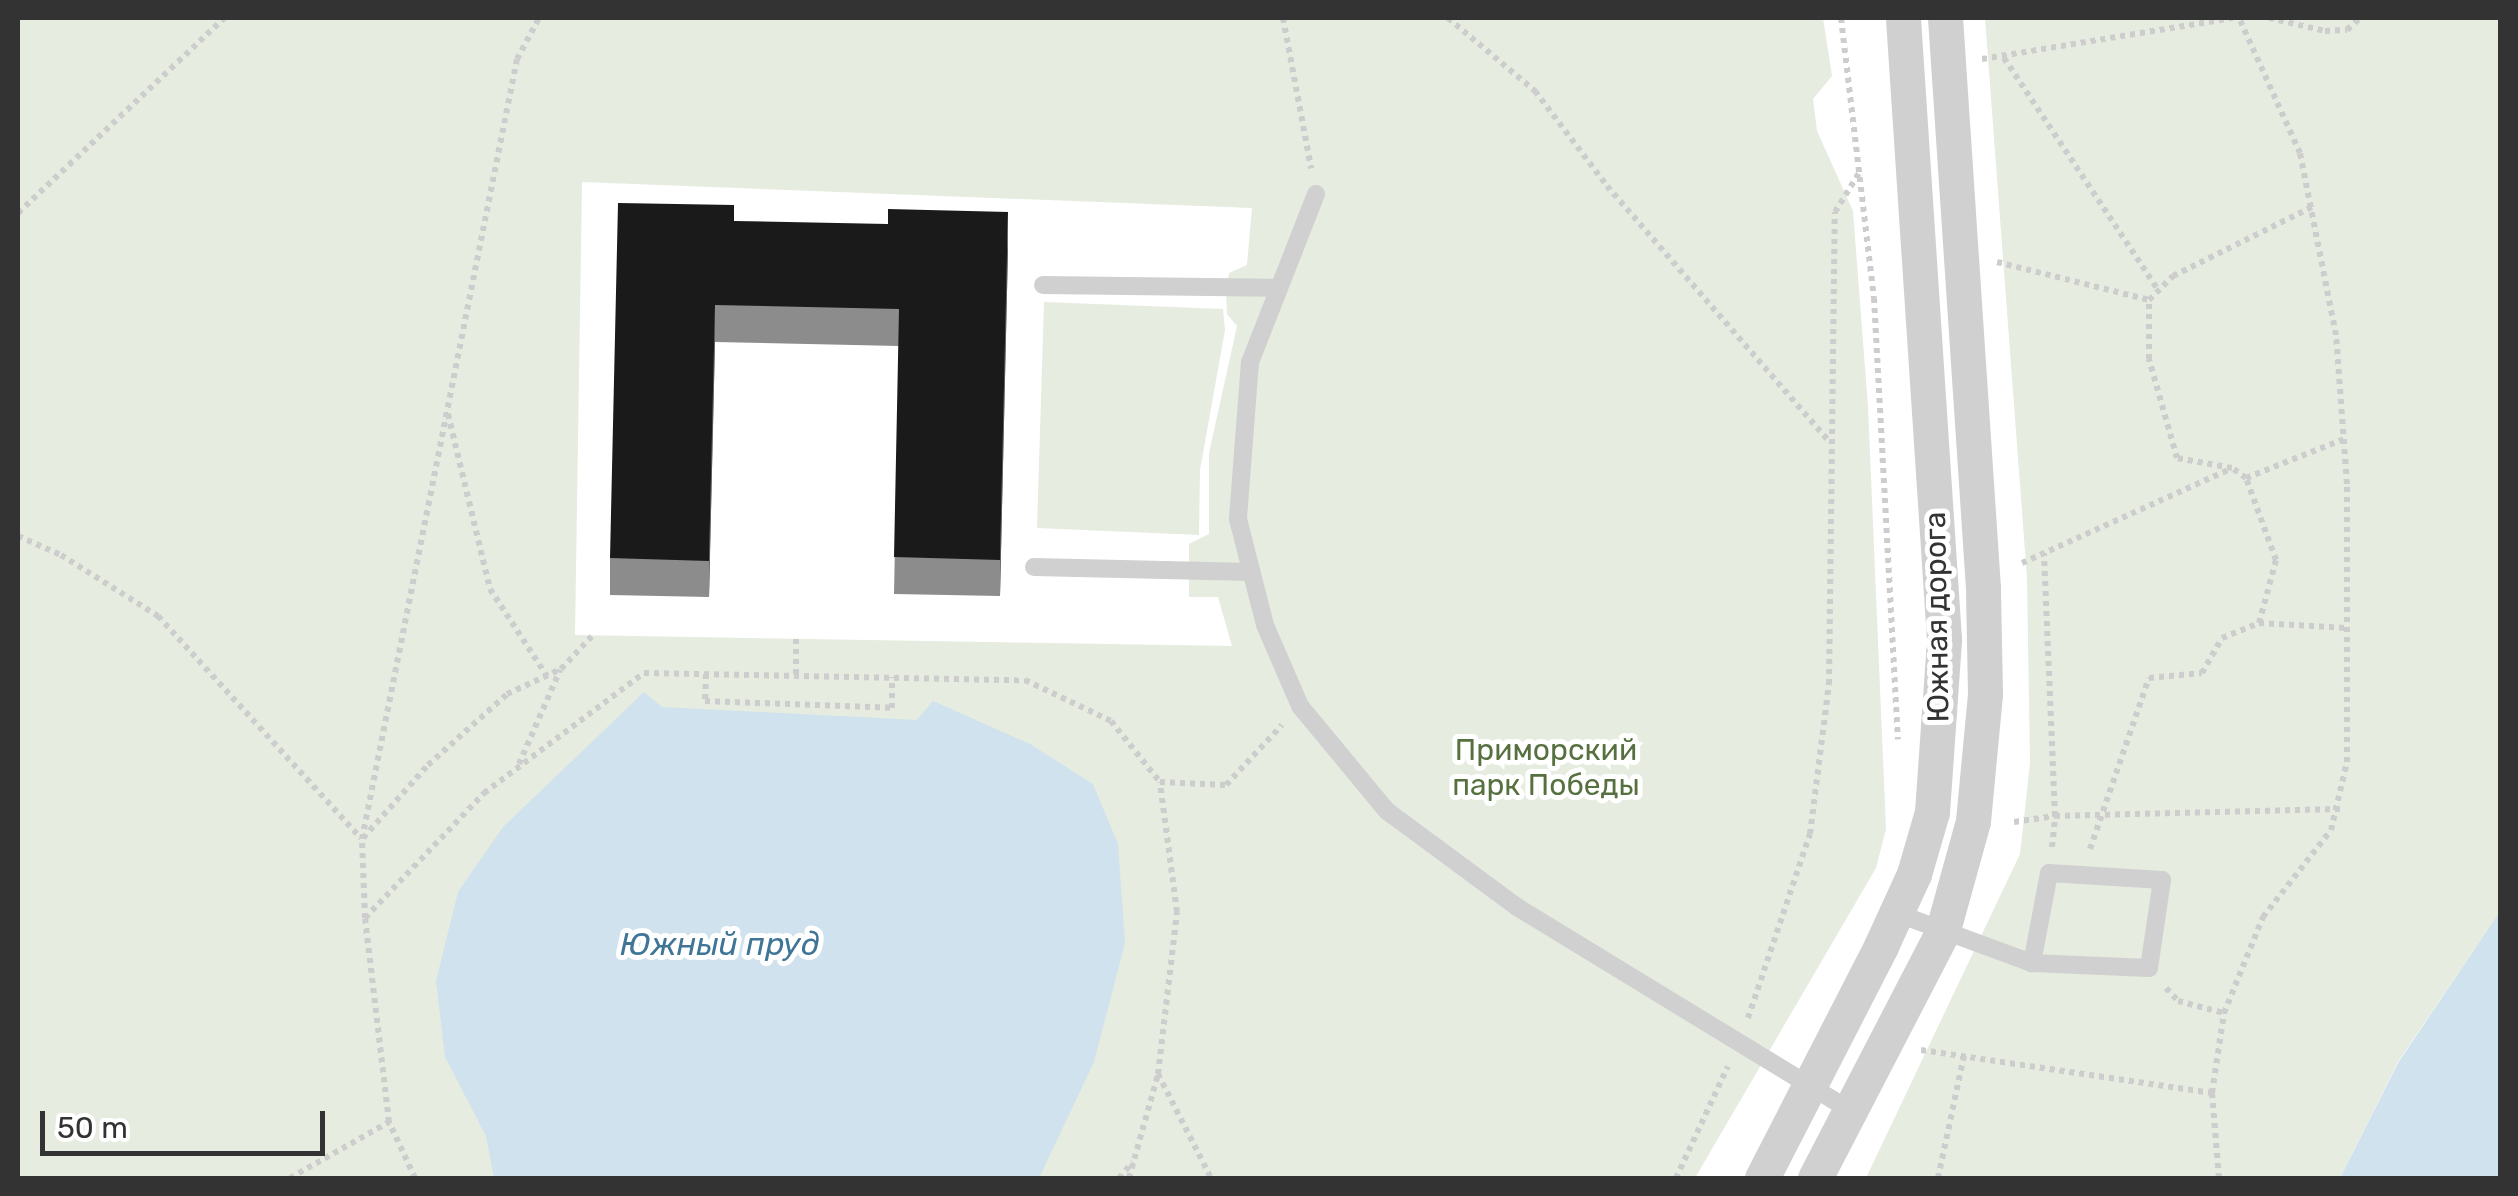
<!DOCTYPE html>
<meta charset="utf-8">
<style>
body{margin:0}
#map{position:relative;width:2518px;height:1196px;overflow:hidden;background:#fff;font-family:Rubik,sans-serif}
div>[style]{position:absolute}
[style*='--x']{left:calc(var(--x)*1px);top:calc(var(--y)*1px);width:calc(var(--w)*1px);rotate:calc(var(--a)*1deg)}
.green>*{inset:0;background:#e6ecdf}
.water>*{inset:0;background:#cfe2ee}
.path>*{height:6px;margin-top:-3px;transform-origin:0;background:repeating-linear-gradient(90deg,#cdcdcd 0 5px,transparent 0 10px)}
.lane>*{height:18px;margin:-9px;padding:0 9px;transform-origin:9px;border-radius:9px;background:#d0d0d0}
.street>*{height:35px;margin:-17.5px;padding:0 17.5px;transform-origin:17.5px;border-radius:17.5px;background:#d0d0d0}
.wall>*{inset:0;background:#8c8c8c}
.shaded-wall>*{inset:0;background:#5f5f5f}
.building>*{inset:0;background:#1a1a1a}
span{translate:-50% -50%;white-space:nowrap;text-align:center;line-height:1.15;-webkit-text-stroke:10px #fff;paint-order:stroke}
.street-label{font-size:30px;color:#333}
.park-label{font-size:30px;color:#56703f}
.water-label{font-size:32px;color:#3f7597;font-style:italic}
.frame{position:absolute;inset:0;border:20px solid #333;pointer-events:none}
.scale{position:absolute;left:40px;top:1111px;width:285px;height:45px;box-sizing:border-box;border:5px solid #333;border-top:0;padding-left:12px;font-size:30px;line-height:35px;white-space:nowrap;color:#333;-webkit-text-stroke:8px #fff;paint-order:stroke}
</style>
<div id="map">
<div class="green">
<i style="clip-path:polygon(evenodd,18px 18px,1823px 18px,1832px 76px,1813px 99px,1817px 131px,1853px 211px,1868px 407px,1886px 829px,1876px 868px,1695px 1178px,18px 1178px,18px 18px,582px 182px,1252px 208px,1247px 265px,1229px 273px,1226px 292px,1227px 314px,1237px 326px,1209px 453px,1209px 534px,1189px 544px,1189px 597px,1218px 597px,1232px 646px,575px 635px,582px 182px)"></i>
<i style="clip-path:polygon(1985px 18px,2500px 18px,2500px 911px,2398px 1062px,2340px 1178px,1866px 1178px,2020px 854px,2030px 763px,2027px 578px)"></i>
<i style="clip-path:polygon(1044px 302px,1223px 309px,1225px 330px,1200px 470px,1199px 535px,1037px 528px)"></i>
</div>
<div class="water">
<i style="clip-path:polygon(644px 692px,662px 707px,917px 720px,933px 701px,1030px 744px,1093px 784px,1118px 844px,1125px 943px,1094px 1062px,1039px 1178px,494px 1178px,486px 1136px,445px 1057px,436px 981px,458px 892px,503px 827px)"></i>
<i style="clip-path:polygon(2500px 911px,2500px 1178px,2340px 1178px,2398px 1063px)"></i>
</div>
<div class="path">
<i style="--x:1283;--y:18;--w:153;--a:79.4"></i>
<i style="--x:1448;--y:18;--w:114;--a:40"></i>
<i style="--x:1535;--y:91;--w:119;--a:52.8"></i>
<i style="--x:1607;--y:186;--w:337;--a:49"></i>
<i style="--x:1841;--y:18;--w:282;--a:83.3"></i>
<i style="--x:1874;--y:298;--w:442;--a:86.9"></i>
<i style="--x:2269;--y:18;--w:57;--a:13.1"></i>
<i style="--x:2325;--y:31;--w:22;--a:-3"></i>
<i style="--x:2347;--y:30;--w:18;--a:-43"></i>
<i style="--x:2004;--y:58;--w:278;--a:56.4"></i>
<i style="--x:1982;--y:59;--w:254;--a:-9.3"></i>
<i style="--x:18;--y:213;--w:284;--a:-43.4"></i>
<i style="--x:1997;--y:262;--w:157;--a:14"></i>
<i style="--x:448;--y:414;--w:180;--a:76.5"></i>
<i style="--x:490;--y:589;--w:104;--a:56.8"></i>
<i style="--x:2246;--y:478;--w:105;--a:-21.7"></i>
<i style="--x:18;--y:536;--w:47;--a:23.8"></i>
<i style="--x:61;--y:555;--w:115;--a:32.2"></i>
<i style="--x:158;--y:616;--w:301;--a:47.6"></i>
<i style="--x:2022;--y:563;--w:228;--a:-24.3"></i>
<i style="--x:2259;--y:623;--w:88;--a:3.3"></i>
<i style="--x:796;--y:639;--w:37;--a:90"></i>
<i style="--x:706;--y:674;--w:27;--a:92"></i>
<i style="--x:705;--y:701;--w:187;--a:2.1"></i>
<i style="--x:892;--y:708;--w:31;--a:-90"></i>
<i style="--x:519;--y:764;--w:103;--a:-66.4"></i>
<i style="--x:2014;--y:822;--w:41;--a:-8.3"></i>
<i style="--x:2055;--y:816;--w:263;--a:-92.4"></i>
<i style="--x:363;--y:838;--w:98;--a:-48.3"></i>
<i style="--x:428;--y:765;--w:106;--a:-41.9"></i>
<i style="--x:507;--y:694;--w:60;--a:-24.8"></i>
<i style="--x:561;--y:669;--w:45;--a:-46.8"></i>
<i style="--x:2052;--y:847;--w:31;--a:-84"></i>
<i style="--x:2055;--y:816;--w:285;--a:-1.4"></i>
<i style="--x:2090;--y:849;--w:181;--a:-71"></i>
<i style="--x:2149;--y:678;--w:53;--a:-5.4"></i>
<i style="--x:2202;--y:673;--w:40;--a:-60.3"></i>
<i style="--x:2222;--y:638;--w:40;--a:-22"></i>
<i style="--x:2259;--y:623;--w:65;--a:-74.9"></i>
<i style="--x:2276;--y:560;--w:87;--a:-110.1"></i>
<i style="--x:2246;--y:478;--w:17;--a:-144"></i>
<i style="--x:2232;--y:468;--w:56;--a:-169.7"></i>
<i style="--x:2177;--y:458;--w:103;--a:-105.8"></i>
<i style="--x:2149;--y:359;--w:59;--a:-90"></i>
<i style="--x:2149;--y:300;--w:34;--a:-45"></i>
<i style="--x:2173;--y:276;--w:155;--a:-26.4"></i>
<i style="--x:365;--y:918;--w:173;--a:-46.4"></i>
<i style="--x:484;--y:793;--w:200;--a:-36.9"></i>
<i style="--x:644;--y:673;--w:381;--a:1.1"></i>
<i style="--x:1025;--y:680;--w:95;--a:25.5"></i>
<i style="--x:1111;--y:721;--w:78;--a:51.2"></i>
<i style="--x:1160;--y:782;--w:66;--a:2.6"></i>
<i style="--x:1226;--y:785;--w:82;--a:-47"></i>
<i style="--x:2166;--y:988;--w:18;--a:47"></i>
<i style="--x:2178;--y:1001;--w:48;--a:14.6"></i>
<i style="--x:1748;--y:1018;--w:194;--a:-71.4"></i>
<i style="--x:1810;--y:834;--w:151;--a:-82.8"></i>
<i style="--x:1829;--y:684;--w:472;--a:-89.3"></i>
<i style="--x:1835;--y:212;--w:46;--a:-58.4"></i>
<i style="--x:1921;--y:1050;--w:294;--a:8.4"></i>
<i style="--x:1158;--y:1074;--w:117;--a:63"></i>
<i style="--x:290;--y:1178;--w:114;--a:-29.5"></i>
<i style="--x:415;--y:1178;--w:62;--a:-114.9"></i>
<i style="--x:389;--y:1122;--w:205;--a:-96.7"></i>
<i style="--x:365;--y:918;--w:79;--a:-92.2"></i>
<i style="--x:362;--y:839;--w:795;--a:-78.76"></i>
<i style="--x:517;--y:59;--w:47;--a:-61.8"></i>
<i style="--x:1119;--y:1178;--w:21;--a:-49"></i>
<i style="--x:1129;--y:1178;--w:108;--a:-74.4"></i>
<i style="--x:1158;--y:1074;--w:163;--a:-83.3"></i>
<i style="--x:1177;--y:912;--w:131;--a:-97.5"></i>
<i style="--x:1676;--y:1178;--w:123;--a:-65.1"></i>
<i style="--x:1938;--y:1178;--w:125;--a:-78"></i>
<i style="--x:2219;--y:1178;--w:85;--a:-94.7"></i>
<i style="--x:2212;--y:1093;--w:81;--a:-81.5"></i>
<i style="--x:2224;--y:1013;--w:104;--a:-67.9"></i>
<i style="--x:2263;--y:917;--w:110;--a:-52"></i>
<i style="--x:2331;--y:830;--w:70;--a:-76.8"></i>
<i style="--x:2347;--y:762;--w:278;--a:-90"></i>
<i style="--x:2347;--y:484;--w:149;--a:-94.2"></i>
<i style="--x:2336;--y:335;--w:186;--a:-101.2"></i>
<i style="--x:2300;--y:153;--w:148;--a:-114.3"></i>
</div>
<div class="lane">
<i style="--x:1316;--y:194;--w:180;--a:111.4"></i>
<i style="--x:1250;--y:362;--w:157;--a:94.4"></i>
<i style="--x:1238;--y:519;--w:109;--a:75.7"></i>
<i style="--x:1265;--y:625;--w:88;--a:66.6"></i>
<i style="--x:1300;--y:706;--w:136;--a:50.4"></i>
<i style="--x:1387;--y:811;--w:162;--a:36.4"></i>
<i style="--x:1517;--y:907;--w:391;--a:31.4"></i>
<i style="--x:1043;--y:285;--w:234;--a:0.7"></i>
<i style="--x:1034;--y:567;--w:217;--a:1.3"></i>
<i style="--x:1896;--y:913;--w:145;--a:20.2"></i>
<i style="--x:2032;--y:963;--w:117;--a:2.4"></i>
<i style="--x:2149;--y:968;--w:89;--a:-81.6"></i>
<i style="--x:2162;--y:880;--w:113;--a:-176.5"></i>
<i style="--x:2049;--y:873;--w:92;--a:100.7"></i>
</div>
<div class="street">
<i style="--x:1762;--y:1178;--w:261;--a:-62.8"></i>
<i style="--x:1881;--y:946;--w:79;--a:-65.4"></i>
<i style="--x:1914;--y:874;--w:65;--a:-73.8"></i>
<i style="--x:1932;--y:812;--w:173;--a:-86"></i>
<i style="--x:1944;--y:639;--w:622;--a:-93.78"></i>
<i style="--x:1815;--y:1178;--w:276;--a:-62.6"></i>
<i style="--x:1942;--y:933;--w:116;--a:-74.5"></i>
<i style="--x:1973;--y:821;--w:128;--a:-84.6"></i>
<i style="--x:1985;--y:694;--w:106;--a:-91.1"></i>
<i style="--x:1983;--y:588;--w:571;--a:-93.81"></i>
</div>
<div class="wall">
<i style="clip-path:polygon(734px 221px,1008px 249px,1000px 596px,894px 594px,899px 346px,715px 342px,709px 597px,610px 595px,610px 558px)"></i>
</div>
<div class="shaded-wall">
<i style="clip-path:polygon(1008px 212px,1008px 249px,1000px 596px,1000px 560px)"></i>
<i style="clip-path:polygon(715px 305px,715px 342px,709px 597px,709px 561px)"></i>
</div>
<div class="building">
<i style="clip-path:polygon(618px 203px,734px 205px,734px 221px,888px 224px,888px 209px,1008px 212px,1000px 560px,894px 557px,899px 309px,715px 305px,709px 561px,610px 558px)"></i>
</div>
<div class="street-label">
<span style="left:1937px;top:617px;rotate:-91deg">Южная дорога</span>
</div>
<div class="park-label">
<span style="left:1546px;top:767px">Приморский<br>парк Победы</span>
</div>
<div class="water-label">
<span style="left:720px;top:944px">Южный пруд</span>
</div>
<div class="frame"></div>
<div class="scale">50 m</div>
</div>
